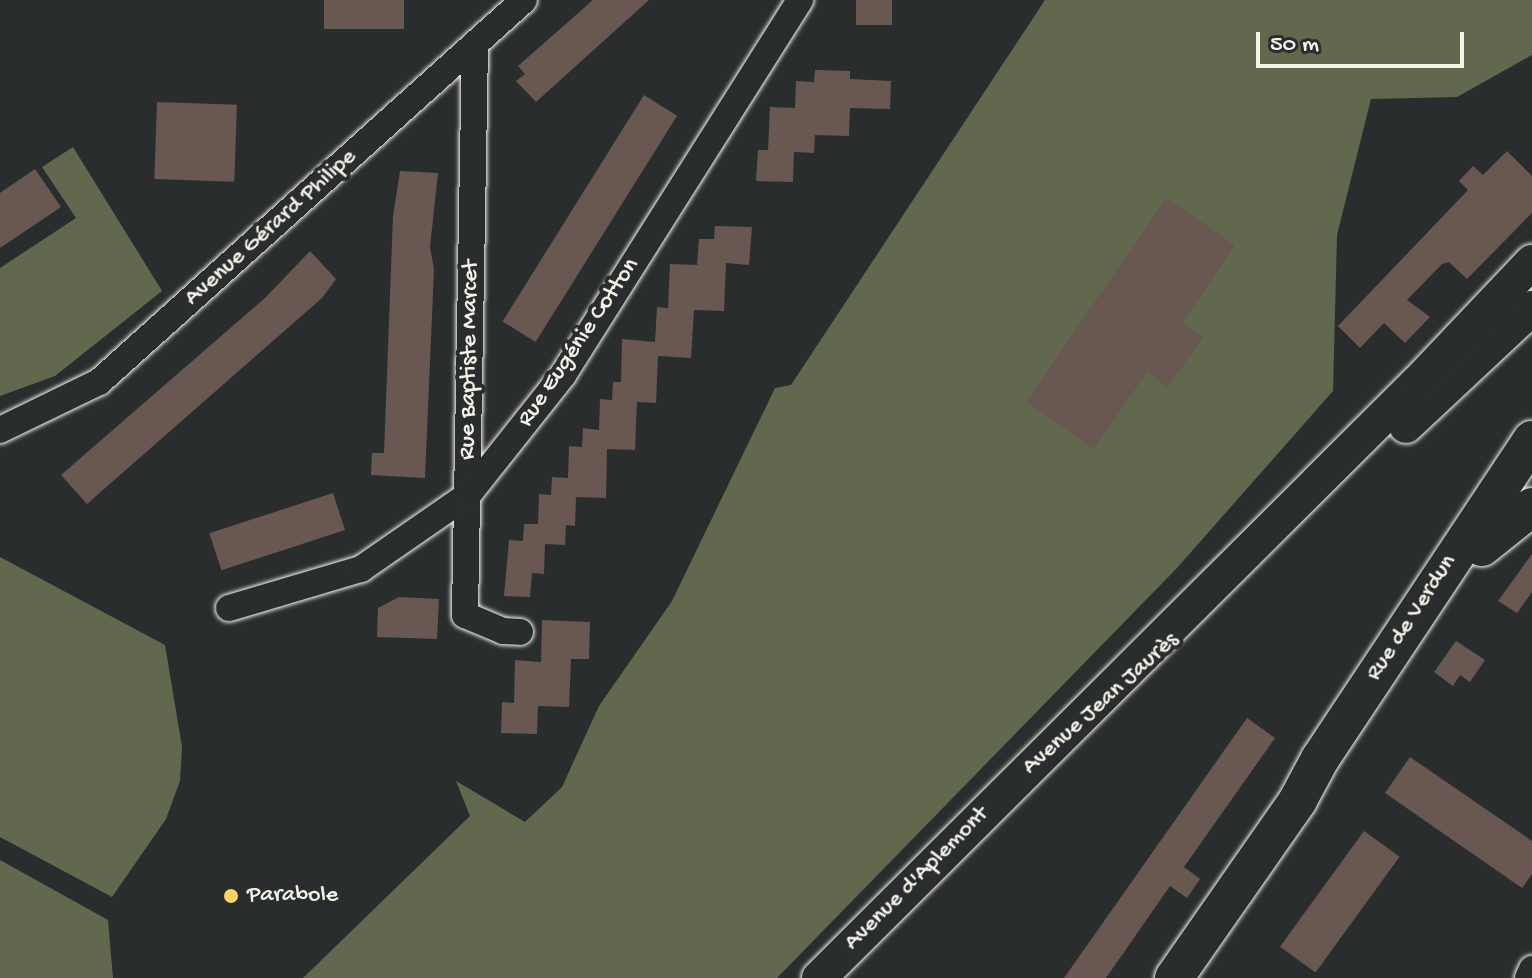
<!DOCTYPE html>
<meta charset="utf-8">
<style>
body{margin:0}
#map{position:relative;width:1532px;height:978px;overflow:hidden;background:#2a2d2e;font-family:"Gochi Hand",sans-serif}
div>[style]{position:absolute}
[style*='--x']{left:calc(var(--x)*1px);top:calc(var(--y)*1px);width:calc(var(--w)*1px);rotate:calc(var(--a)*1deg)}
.green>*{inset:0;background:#62684e}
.building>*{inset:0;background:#695752;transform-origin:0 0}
.roads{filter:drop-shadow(0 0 2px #f4f1e8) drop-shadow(0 0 2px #f4f1e8)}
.minor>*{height:26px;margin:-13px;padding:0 13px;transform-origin:13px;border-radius:13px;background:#2a2d2e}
.tertiary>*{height:34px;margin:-17px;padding:0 17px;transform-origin:17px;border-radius:17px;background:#2a2d2e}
.secondary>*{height:38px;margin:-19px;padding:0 19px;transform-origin:19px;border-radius:19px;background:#2a2d2e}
.dots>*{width:22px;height:22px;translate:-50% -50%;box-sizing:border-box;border:4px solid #2a2d2e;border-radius:50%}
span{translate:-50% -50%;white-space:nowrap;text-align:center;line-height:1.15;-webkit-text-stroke:8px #2a2d2e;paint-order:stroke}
.street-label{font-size:24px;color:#f4f1e8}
.poi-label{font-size:24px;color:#f4f1e8}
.left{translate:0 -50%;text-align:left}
.scale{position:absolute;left:1256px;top:32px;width:208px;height:36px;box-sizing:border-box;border:4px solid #f4f1e8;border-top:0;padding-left:10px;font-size:24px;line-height:28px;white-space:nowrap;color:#f4f1e8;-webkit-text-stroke:6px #2a2d2e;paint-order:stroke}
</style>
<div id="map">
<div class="green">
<i style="clip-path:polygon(1045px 0,1532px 0,1532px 55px,1457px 97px,1371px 99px,1337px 235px,1333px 391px,1177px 568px,777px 978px,303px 978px,470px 816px,456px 781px,525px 822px,562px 787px,599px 706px,672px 601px,775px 388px,791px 385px)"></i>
<i style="clip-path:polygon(73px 147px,162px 291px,55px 376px,0 396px,0 268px,76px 218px,42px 167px)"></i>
<i style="clip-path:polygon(0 557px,165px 645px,182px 747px,180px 781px,166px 819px,112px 897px,0 837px)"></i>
<i style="clip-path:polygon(0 860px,108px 920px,113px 978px,0 978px)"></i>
</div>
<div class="building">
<i style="left:324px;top:0;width:80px;height:29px"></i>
<i style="clip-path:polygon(593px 0,649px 0,536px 102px,516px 81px,525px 74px,518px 66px)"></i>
<i style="left:856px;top:0;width:36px;height:25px"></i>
<i style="clip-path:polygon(815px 70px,850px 71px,850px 79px,891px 81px,890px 109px,850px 108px,849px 136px,815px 135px,814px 153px,794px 152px,793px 182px,756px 181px,758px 150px,768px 150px,770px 107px,795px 108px,796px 81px,814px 82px)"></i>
<i style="left:644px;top:95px;width:39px;height:267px;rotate:32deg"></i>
<i style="left:157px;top:102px;width:80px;height:77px;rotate:2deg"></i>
<i style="clip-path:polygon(1507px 151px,1532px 176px,1532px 213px,1467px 279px,1449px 262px,1442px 264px,1407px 300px,1430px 317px,1405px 343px,1384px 323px,1360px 348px,1338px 326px,1468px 190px,1459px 181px,1473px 166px,1483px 175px)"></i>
<i style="clip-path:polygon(35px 169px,61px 207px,0 248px,0 193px)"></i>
<i style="clip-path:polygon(400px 171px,438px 173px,430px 247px,434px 269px,425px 478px,371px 475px,372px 453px,384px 453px,393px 216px)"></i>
<i style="clip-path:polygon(1166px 198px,1235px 245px,1182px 323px,1203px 337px,1168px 387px,1147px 372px,1094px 449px,1026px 402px)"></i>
<i style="clip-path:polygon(715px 226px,752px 227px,749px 265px,726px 263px,724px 311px,694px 310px,691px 358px,658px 356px,656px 403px,637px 402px,635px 450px,607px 449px,606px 498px,576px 497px,575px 526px,566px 525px,565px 545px,545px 544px,544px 574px,532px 573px,530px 597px,504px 596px,509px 540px,523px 541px,524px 524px,538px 524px,539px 494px,551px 495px,552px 477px,568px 478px,569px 446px,582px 447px,583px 428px,599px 430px,600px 399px,612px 400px,613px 382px,621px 382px,622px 339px,655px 342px,657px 307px,668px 308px,670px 264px,697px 265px,699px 239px,714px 239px)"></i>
<i style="clip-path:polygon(310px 251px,336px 279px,322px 298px,87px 504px,61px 475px,265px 298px)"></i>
<i style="left:333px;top:493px;width:39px;height:130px;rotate:72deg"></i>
<i style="clip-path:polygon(1532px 554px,1532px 592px,1517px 613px,1498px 601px)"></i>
<i style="clip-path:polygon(399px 597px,439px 599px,437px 639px,377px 637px,378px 608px)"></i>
<i style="clip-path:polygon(542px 620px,590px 622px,589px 659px,571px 659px,569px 707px,538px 706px,537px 734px,501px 733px,502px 702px,514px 703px,515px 660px,541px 662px)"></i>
<i style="clip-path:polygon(1456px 641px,1485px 660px,1470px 682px,1460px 675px,1453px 686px,1434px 672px)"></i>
<i style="clip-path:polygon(1247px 718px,1275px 738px,1184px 867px,1200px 879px,1187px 898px,1170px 886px,1106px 978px,1064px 978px)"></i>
<i style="clip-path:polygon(1410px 757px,1532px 841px,1532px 874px,1522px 888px,1385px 793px)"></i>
<i style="left:1364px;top:831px;width:44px;height:143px;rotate:36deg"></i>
</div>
<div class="roads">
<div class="minor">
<i style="--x:475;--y:46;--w:569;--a:91.01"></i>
<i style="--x:465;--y:615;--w:41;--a:22.8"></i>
<i style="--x:503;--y:631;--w:17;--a:3"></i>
<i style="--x:0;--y:430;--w:110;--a:-25.9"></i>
<i style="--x:99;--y:382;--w:571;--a:-41.95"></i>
<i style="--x:229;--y:608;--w:138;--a:-16.5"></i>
<i style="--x:361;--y:569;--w:130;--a:-34.7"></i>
<i style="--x:468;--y:495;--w:153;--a:-51.6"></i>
<i style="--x:563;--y:375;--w:444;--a:-57.7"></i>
<i style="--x:1528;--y:978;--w:10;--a:-66"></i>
</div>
<div class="tertiary">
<i style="--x:1406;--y:426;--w:173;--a:-43.1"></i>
<i style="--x:819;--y:978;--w:844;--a:-44.86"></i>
<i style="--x:1417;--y:383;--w:167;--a:-46.5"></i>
</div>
<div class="secondary">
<i style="--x:1482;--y:547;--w:64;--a:-38.7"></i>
<i style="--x:1174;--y:978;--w:217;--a:-55.1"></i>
<i style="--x:1298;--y:800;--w:47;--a:-61.8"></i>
<i style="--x:1320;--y:759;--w:383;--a:-56.4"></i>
</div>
</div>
<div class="dots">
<i style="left:231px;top:896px;background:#ffd166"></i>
</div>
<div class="street-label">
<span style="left:271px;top:228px;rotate:-42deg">Avenue Gérard Philipe</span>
<span style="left:579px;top:343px;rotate:-56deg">Rue Eugénie Cotton</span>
<span style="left:470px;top:360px;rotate:-89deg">Rue Baptiste Marcet</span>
<span style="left:1412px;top:618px;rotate:-57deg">Rue de Verdun</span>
<span style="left:1101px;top:704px;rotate:-42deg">Avenue Jean Jaurès</span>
<span style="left:917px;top:879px;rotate:-45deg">Avenue d'Aplemont</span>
</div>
<div class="poi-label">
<span class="left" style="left:247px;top:896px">Parabole</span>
</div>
<div class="scale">50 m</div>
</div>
